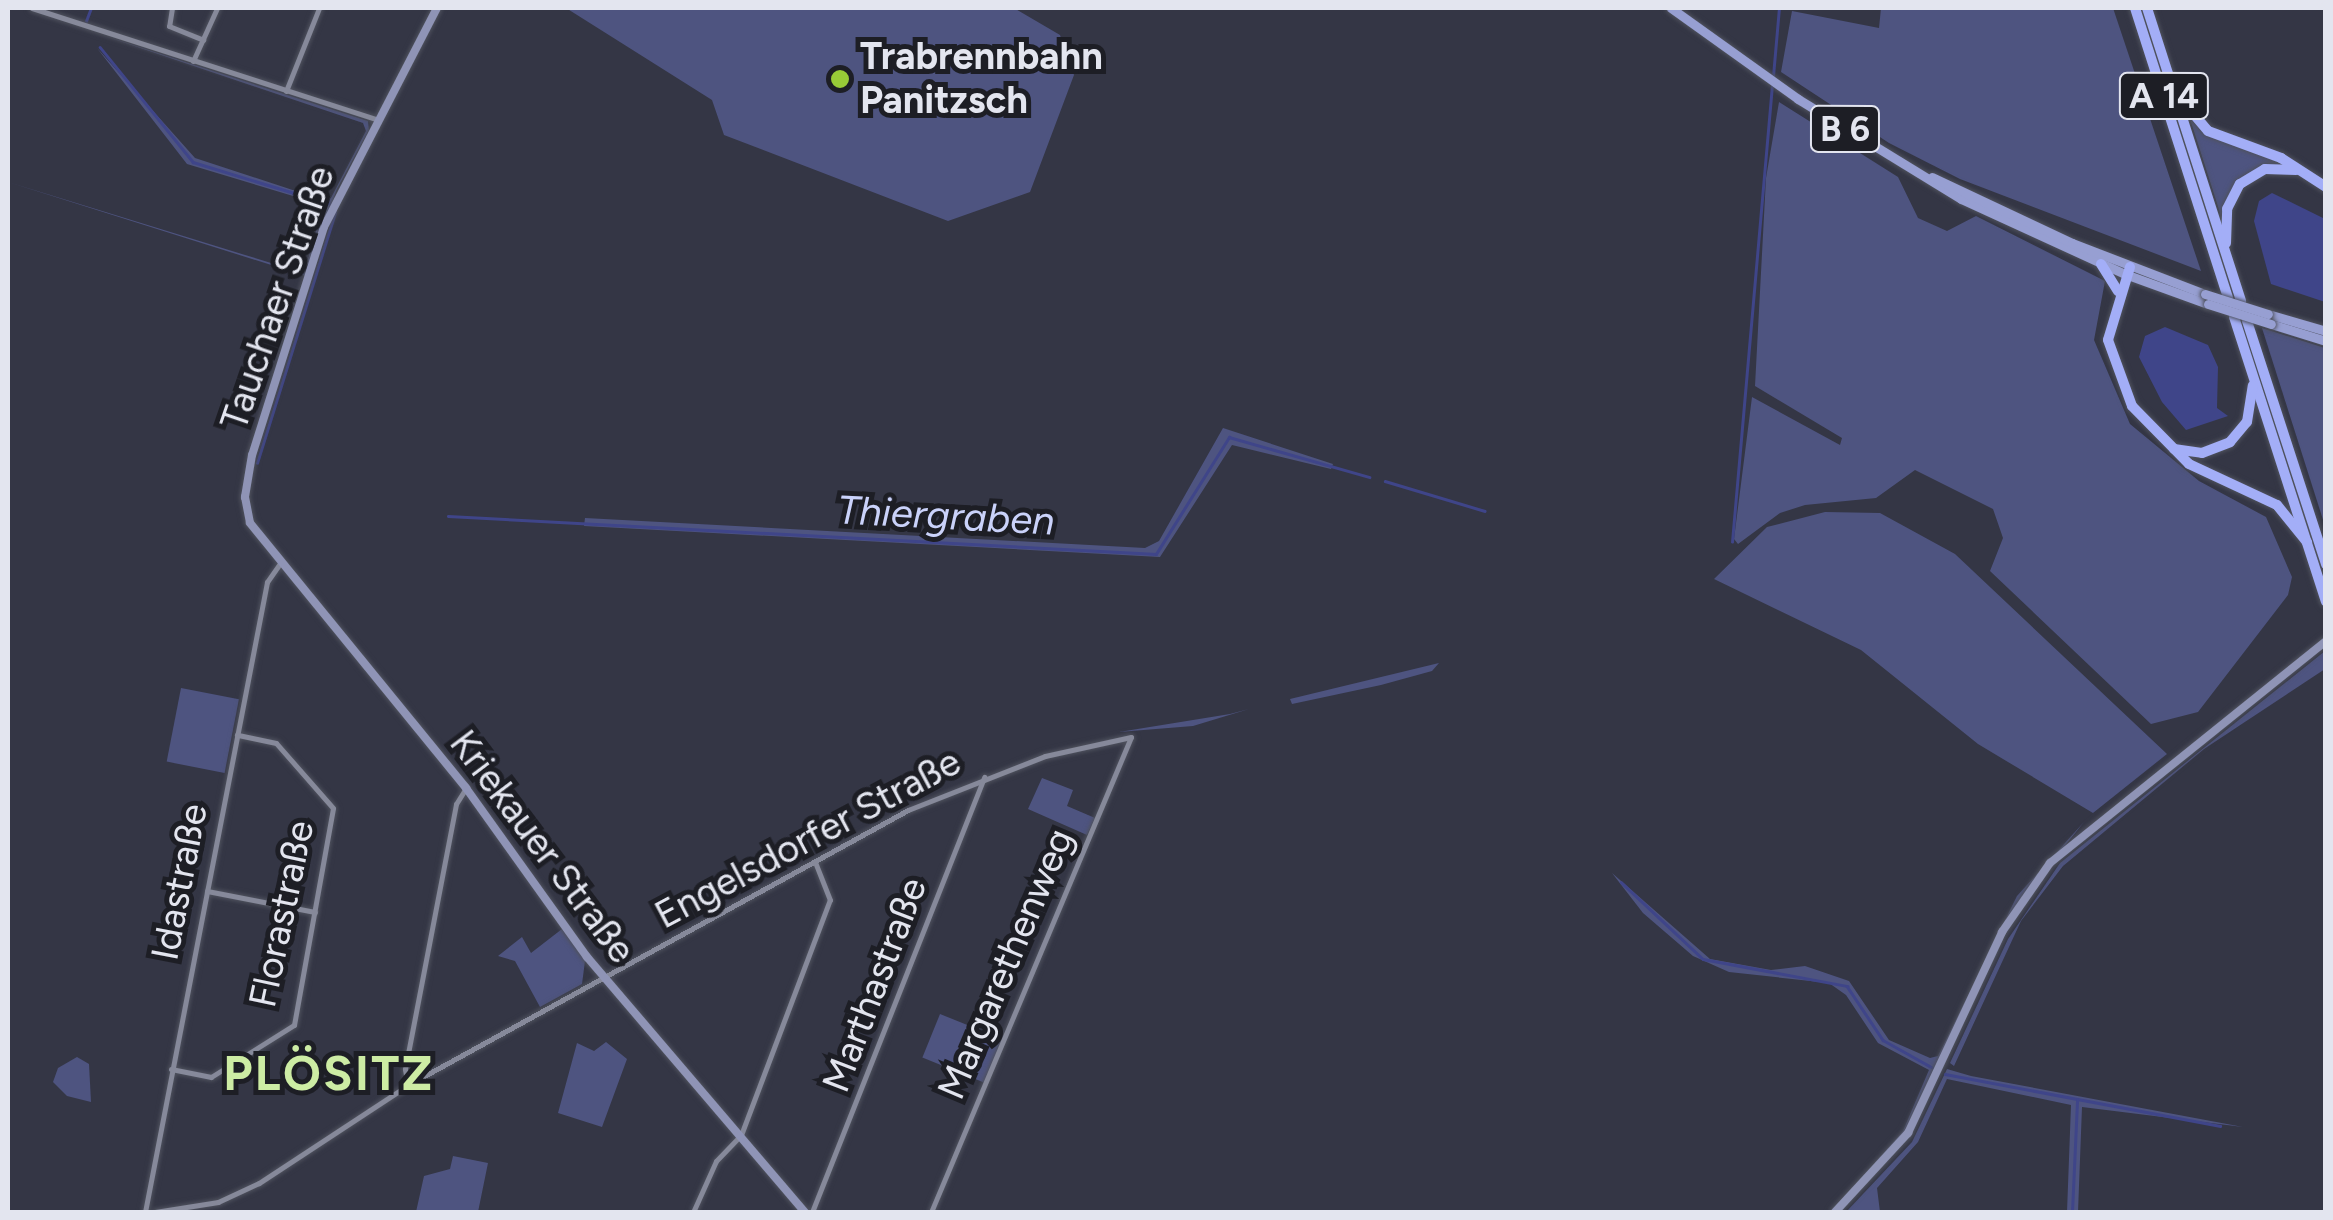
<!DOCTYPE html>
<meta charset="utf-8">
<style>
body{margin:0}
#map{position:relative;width:2333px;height:1220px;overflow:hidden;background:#343645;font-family:Figtree,sans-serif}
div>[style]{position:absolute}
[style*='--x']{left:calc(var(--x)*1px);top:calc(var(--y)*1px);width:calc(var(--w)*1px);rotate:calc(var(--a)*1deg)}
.green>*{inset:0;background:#4e5480;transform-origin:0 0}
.water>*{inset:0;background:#3f4589}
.stream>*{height:2.5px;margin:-1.25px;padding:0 1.25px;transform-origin:1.25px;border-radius:1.25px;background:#3f4589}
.roads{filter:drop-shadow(0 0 2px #4f525e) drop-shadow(0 0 2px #4f525e)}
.street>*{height:5px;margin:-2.5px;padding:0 2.5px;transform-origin:2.5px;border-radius:2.5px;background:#86899a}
.secondary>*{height:8px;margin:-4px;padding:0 4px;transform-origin:4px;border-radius:4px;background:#8f94b6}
.primary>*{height:9px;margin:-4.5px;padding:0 4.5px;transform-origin:4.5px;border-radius:4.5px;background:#979fd2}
.highway>*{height:10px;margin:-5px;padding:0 5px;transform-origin:5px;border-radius:5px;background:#a3aef7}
.bridges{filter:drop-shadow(0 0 2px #4f525e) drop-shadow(0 0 2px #4f525e)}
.primary-bridge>*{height:9px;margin:-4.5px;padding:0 4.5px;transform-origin:4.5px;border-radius:4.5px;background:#979fd2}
.dots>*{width:28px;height:28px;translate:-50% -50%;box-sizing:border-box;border:5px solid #1d1e25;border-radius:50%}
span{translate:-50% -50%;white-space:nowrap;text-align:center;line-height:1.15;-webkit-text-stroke:10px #1d1e25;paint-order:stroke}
.shield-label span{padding:2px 8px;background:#1d1e25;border:2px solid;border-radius:8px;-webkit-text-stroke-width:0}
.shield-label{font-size:35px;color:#e3e5ef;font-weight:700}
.poi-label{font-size:38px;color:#e3e5ef;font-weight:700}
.left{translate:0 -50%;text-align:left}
.street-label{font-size:38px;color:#e3e5ef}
.water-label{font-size:40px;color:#cad2fa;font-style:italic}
.district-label{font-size:48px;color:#cdeca4;font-weight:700;letter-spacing:2.5px}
.frame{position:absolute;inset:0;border:10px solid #e3e5ef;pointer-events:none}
</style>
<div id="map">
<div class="green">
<i style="clip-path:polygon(566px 8px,1014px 8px,1060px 35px,1074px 75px,1030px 192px,948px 221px,724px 135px,712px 100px)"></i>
<i style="clip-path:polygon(1881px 8px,2113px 8px,2201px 271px,1960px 179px,1889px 143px,1781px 72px,1792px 11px,1879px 28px)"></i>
<i style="clip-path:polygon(105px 36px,368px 121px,369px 130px,337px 189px,306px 276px,8px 182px,297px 271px,306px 267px,323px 205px,187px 164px,97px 48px,195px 158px,323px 200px,331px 198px,366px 131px,363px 123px)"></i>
<i style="clip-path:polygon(1779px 102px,1898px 177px,1918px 218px,1947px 231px,1976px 216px,2105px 281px,2094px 340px,2130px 424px,2199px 481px,2266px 517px,2292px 577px,2288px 595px,2198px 712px,2151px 724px,1990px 571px,2003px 538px,1993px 509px,1915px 470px,1876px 498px,1805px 505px,1780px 513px,1738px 544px,1734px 539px,1752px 397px,1840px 445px,1842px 438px,1755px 386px,1766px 178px)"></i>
<i style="clip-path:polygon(2190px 119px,2199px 127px,2288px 164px,2251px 172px,2221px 216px)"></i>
<i style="clip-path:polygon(2262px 328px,2325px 348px,2325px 526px)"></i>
<i style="clip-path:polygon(1223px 428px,1333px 464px,1331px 469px,1232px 445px,1160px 557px,584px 526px,585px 518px,1145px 548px,1159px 541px)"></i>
<i style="clip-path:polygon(1825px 512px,1880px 513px,1955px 554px,2167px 754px,2093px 813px,1978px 744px,1861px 650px,1714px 579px,1767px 527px)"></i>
<i style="clip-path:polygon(2325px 651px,2325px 669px,2204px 749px,2063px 866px,2021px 921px,1954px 1066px,1950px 1063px,2008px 939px,2060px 863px)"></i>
<i style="clip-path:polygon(1439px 663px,1432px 671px,1381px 685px,1292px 704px,1290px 699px)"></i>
<i style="left:181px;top:688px;width:59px;height:75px;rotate:11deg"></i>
<i style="clip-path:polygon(1249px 709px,1193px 726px,1119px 732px,1230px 714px)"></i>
<i style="clip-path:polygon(1042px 778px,1073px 790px,1067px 806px,1095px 818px,1087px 835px,1028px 809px)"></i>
<i style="clip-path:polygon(2084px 822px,2008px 916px,1900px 1140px,1831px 1212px,1903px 1131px,1929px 1070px,1878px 1043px,1846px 995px,1829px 983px,1729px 972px,1693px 956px,1643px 913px,1612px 873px,1710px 959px,1771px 970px,1805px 966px,1849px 981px,1889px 1040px,1930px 1058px,1938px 1056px,2017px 896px)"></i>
<i style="clip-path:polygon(562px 929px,585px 961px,582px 984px,540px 1007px,515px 961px,498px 956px,522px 937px,531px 953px)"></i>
<i style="left:940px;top:1014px;width:67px;height:47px;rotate:22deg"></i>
<i style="clip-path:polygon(606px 1042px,627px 1059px,602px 1127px,558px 1113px,577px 1043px,594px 1051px)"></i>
<i style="clip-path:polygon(77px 1057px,89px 1064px,91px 1102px,67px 1096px,53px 1082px,58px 1068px)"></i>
<i style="clip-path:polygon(1947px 1069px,1971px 1076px,2243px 1127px,2082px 1107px,2078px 1212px,2067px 1212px,2071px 1105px,1947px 1079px,1918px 1142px,1877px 1188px,1880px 1212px,1846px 1212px,1912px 1142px)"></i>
<i style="clip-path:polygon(453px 1156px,488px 1163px,478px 1212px,416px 1212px,424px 1176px,450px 1169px)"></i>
</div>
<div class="water">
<i style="clip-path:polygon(2272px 193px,2325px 219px,2325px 302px,2271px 284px,2254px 221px,2259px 201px)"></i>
<i style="clip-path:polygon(2165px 327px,2208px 345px,2218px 367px,2217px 408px,2228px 416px,2186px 430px,2162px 402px,2139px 357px,2145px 336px)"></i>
</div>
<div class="stream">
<i style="--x:86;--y:21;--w:14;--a:-69"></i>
<i style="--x:100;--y:47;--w:148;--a:51"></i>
<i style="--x:193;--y:162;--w:143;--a:17"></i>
<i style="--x:1773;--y:76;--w:68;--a:-85"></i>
<i style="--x:257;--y:463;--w:263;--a:-72.7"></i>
<i style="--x:1385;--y:481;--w:104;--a:16.7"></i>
<i style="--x:448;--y:516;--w:709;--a:3.07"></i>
<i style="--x:1156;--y:554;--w:138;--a:-58"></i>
<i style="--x:1229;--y:437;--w:146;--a:15.9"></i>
<i style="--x:1732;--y:542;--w:457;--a:-85"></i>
<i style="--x:1621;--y:882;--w:112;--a:43.2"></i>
<i style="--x:1703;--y:959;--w:147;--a:10.6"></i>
<i style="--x:1847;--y:986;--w:65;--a:56.3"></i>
<i style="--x:1883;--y:1040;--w:57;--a:29.2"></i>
<i style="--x:1945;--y:1074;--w:280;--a:10.7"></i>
<i style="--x:2072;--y:1212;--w:112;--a:-87.4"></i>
</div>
<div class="roads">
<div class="street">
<i style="--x:32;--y:8;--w:364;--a:17.9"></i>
<i style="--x:172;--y:8;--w:18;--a:99"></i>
<i style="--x:169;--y:26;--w:37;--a:22"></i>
<i style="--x:193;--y:61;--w:58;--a:-65.6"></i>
<i style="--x:286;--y:91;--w:89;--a:-68.3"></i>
<i style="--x:207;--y:891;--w:110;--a:11"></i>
<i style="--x:171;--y:1069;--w:41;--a:11.3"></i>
<i style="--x:211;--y:1077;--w:98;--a:-32.1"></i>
<i style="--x:294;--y:1025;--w:220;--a:-79.8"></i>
<i style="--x:333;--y:808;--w:86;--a:-131.2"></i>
<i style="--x:276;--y:743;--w:40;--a:-168"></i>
<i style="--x:408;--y:1085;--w:16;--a:-101"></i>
<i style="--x:405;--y:1069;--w:270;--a:-79.1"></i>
<i style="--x:456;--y:804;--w:19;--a:-58"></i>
<i style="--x:694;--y:1210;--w:54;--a:-65.8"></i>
<i style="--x:716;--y:1161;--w:36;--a:-46"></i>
<i style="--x:741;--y:1135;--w:251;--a:-69.3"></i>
<i style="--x:830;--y:900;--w:41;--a:-111.5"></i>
<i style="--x:145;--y:1212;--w:642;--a:-79.04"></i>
<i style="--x:267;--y:582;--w:21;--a:-55"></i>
<i style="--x:155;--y:1212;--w:64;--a:-9"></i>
<i style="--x:218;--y:1202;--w:45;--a:-24.9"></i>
<i style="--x:259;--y:1183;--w:178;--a:-33.3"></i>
<i style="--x:408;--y:1085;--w:571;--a:-28.81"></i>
<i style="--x:908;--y:810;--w:147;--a:-21.5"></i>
<i style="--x:1045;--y:756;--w:88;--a:-12.5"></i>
<i style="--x:1131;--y:737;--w:515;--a:112.83"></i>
<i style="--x:812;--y:1212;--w:468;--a:-68.4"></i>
</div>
<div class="secondary">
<i style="--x:437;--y:8;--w:246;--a:117.3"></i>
<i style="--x:324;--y:227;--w:239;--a:107.5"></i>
<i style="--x:252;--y:455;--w:43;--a:99.5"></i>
<i style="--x:245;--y:497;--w:26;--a:79"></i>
<i style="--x:250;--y:523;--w:342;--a:50.8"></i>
<i style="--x:466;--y:788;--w:208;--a:54.4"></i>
<i style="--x:587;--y:957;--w:335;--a:49.5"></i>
<i style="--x:1835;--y:1212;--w:108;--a:-47.3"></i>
<i style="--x:1908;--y:1133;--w:222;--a:-64.9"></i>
<i style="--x:2002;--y:932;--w:84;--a:-55.2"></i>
<i style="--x:2050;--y:863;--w:354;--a:-38.8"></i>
</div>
<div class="primary">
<i style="--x:1671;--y:8;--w:156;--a:35.6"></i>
<i style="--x:1798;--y:99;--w:191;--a:31.5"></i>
<i style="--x:1961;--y:199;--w:180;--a:24.6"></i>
<i style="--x:2125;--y:274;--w:88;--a:19.9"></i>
<i style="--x:1932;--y:177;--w:155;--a:25.2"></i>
<i style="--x:2072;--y:243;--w:142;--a:21"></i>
<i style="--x:2268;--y:314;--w:60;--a:16.3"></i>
<i style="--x:2271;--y:324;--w:58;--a:17.2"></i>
</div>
<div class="highway">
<i style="--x:2135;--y:8;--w:304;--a:72.2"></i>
<i style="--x:2147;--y:8;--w:308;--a:72.2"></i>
<i style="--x:2180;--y:98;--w:43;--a:49.7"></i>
<i style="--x:2208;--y:131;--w:78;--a:20.3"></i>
<i style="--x:2281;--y:158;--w:54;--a:32.8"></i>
<i style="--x:2226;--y:243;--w:34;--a:-88"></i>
<i style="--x:2227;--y:209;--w:28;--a:-63"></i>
<i style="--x:2240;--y:184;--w:29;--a:-31"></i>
<i style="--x:2265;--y:169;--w:31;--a:2"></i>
<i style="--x:2101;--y:264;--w:32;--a:58"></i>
<i style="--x:2130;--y:267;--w:76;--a:106.8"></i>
<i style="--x:2108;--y:340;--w:70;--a:70"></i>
<i style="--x:2132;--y:406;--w:81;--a:45.5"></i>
<i style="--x:2189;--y:464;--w:97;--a:25"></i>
<i style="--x:2277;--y:505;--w:48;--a:51"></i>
<i style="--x:2234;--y:317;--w:299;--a:72.1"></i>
<i style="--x:2247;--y:321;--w:256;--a:72"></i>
<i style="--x:2174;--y:449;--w:28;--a:8"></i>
<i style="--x:2202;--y:453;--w:30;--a:-21"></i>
<i style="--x:2230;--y:442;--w:26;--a:-50"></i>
<i style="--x:2247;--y:422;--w:37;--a:-81"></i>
</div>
</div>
<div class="bridges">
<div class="primary-bridge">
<i style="--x:2205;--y:294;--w:66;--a:17.6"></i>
<i style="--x:2208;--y:304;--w:66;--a:17.6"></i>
</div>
</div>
<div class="dots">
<i style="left:840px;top:79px;background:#98cb37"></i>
</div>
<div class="shield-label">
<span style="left:2164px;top:96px">A 14</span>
<span style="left:1845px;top:129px">B 6</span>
</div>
<div class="poi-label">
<span class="left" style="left:860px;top:79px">Trabrennbahn<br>Panitzsch</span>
</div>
<div class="street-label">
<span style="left:278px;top:298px;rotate:-71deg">Tauchaer Straße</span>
<span style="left:808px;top:839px;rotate:-28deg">Engelsdorfer Straße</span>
<span style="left:542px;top:847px;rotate:53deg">Kriekauer Straße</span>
<span style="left:180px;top:882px;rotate:-79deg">Idastraße</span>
<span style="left:282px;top:914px;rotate:-78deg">Florastraße</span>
<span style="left:1006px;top:964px;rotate:-67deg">Margarethenweg</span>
<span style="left:875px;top:985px;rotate:-69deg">Marthastraße</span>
</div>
<div class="water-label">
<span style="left:946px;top:515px;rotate:3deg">Thiergraben</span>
</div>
<div class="district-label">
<span style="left:329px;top:1074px">PLÖSITZ</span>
</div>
<div class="frame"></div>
</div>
